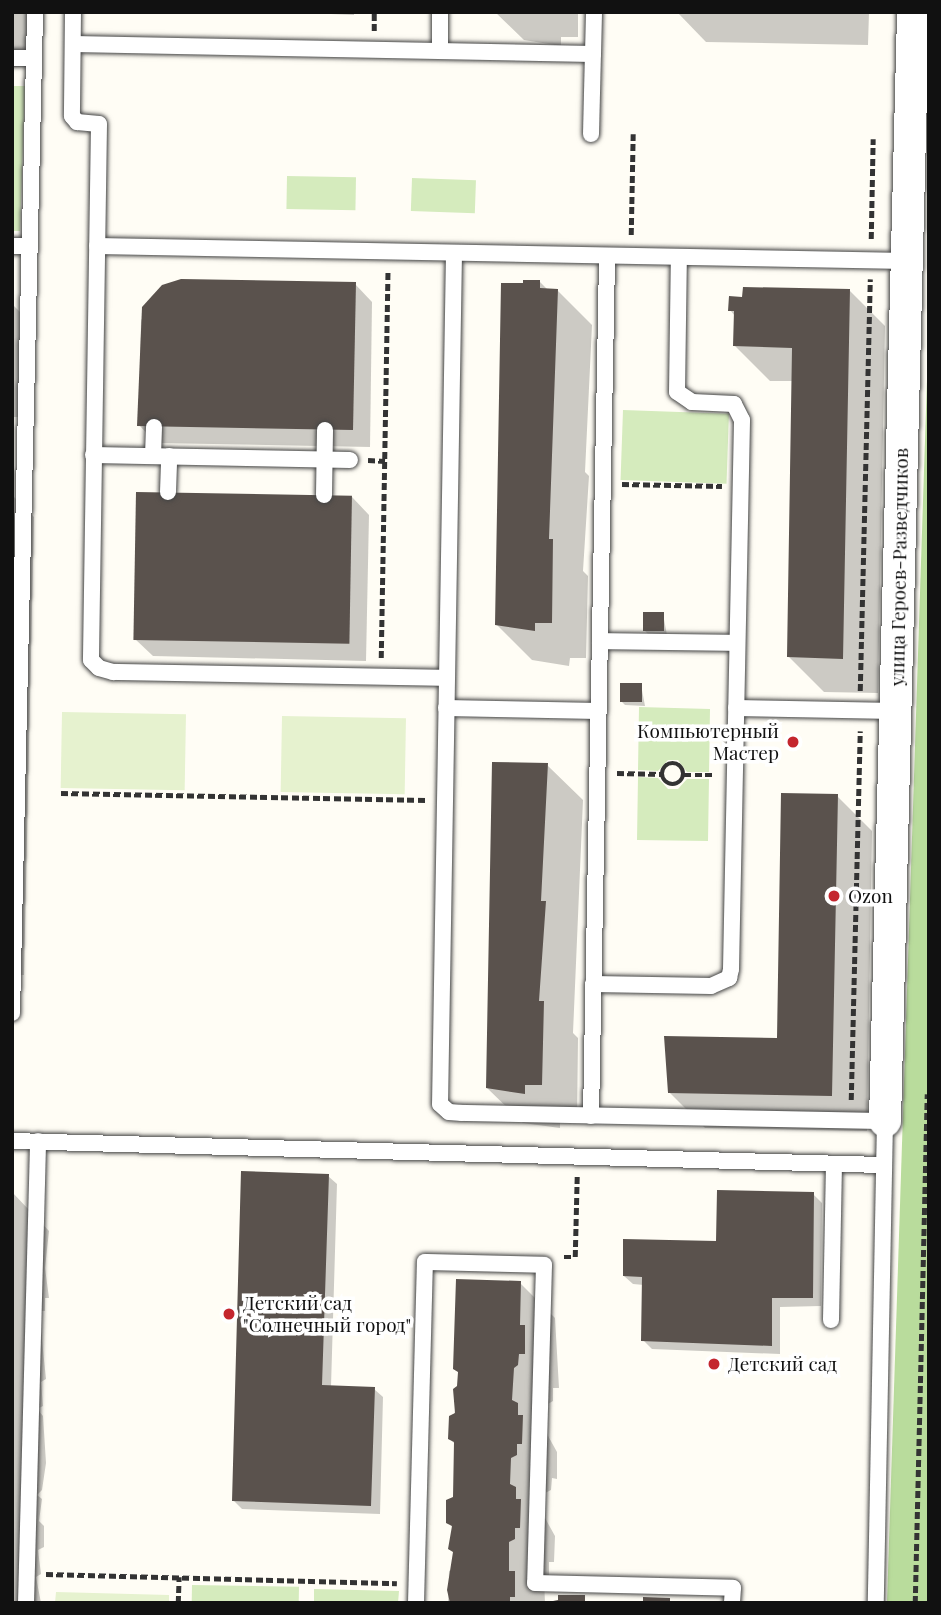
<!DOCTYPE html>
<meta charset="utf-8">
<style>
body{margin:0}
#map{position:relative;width:941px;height:1615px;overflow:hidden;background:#fffdf5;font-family:"Playfair Display",serif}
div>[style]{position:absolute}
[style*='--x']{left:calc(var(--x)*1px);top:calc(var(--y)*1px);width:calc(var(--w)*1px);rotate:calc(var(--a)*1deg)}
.green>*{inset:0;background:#d5ebbd;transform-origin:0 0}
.forest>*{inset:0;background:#b9dc9c}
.pitch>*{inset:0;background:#e6f2cf;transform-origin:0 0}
.shadow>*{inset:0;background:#0003;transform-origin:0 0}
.building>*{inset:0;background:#5a524d;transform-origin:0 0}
.path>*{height:4.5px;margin-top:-2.25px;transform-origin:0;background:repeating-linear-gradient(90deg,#333 0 7px,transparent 0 10.5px)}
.path>.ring{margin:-2.25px;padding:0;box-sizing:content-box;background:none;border:4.5px solid #333;border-radius:50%}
.roads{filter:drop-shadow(0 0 2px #444) drop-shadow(0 0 2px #444)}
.lane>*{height:16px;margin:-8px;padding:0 8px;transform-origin:8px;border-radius:8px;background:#fff}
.street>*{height:32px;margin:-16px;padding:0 16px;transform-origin:16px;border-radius:16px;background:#fff}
.dots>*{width:19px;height:19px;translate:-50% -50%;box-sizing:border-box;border:4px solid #fff;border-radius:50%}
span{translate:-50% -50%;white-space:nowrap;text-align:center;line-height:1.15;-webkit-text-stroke:7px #fff;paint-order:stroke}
.street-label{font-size:19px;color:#111}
.poi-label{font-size:19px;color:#111}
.right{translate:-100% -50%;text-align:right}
.left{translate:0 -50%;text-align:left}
.frame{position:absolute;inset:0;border:14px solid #111;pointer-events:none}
</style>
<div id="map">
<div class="green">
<i style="clip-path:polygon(12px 86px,25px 86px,20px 231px,12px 231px)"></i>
<i style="left:287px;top:176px;width:69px;height:33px;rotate:1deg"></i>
<i style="left:412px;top:178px;width:64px;height:33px;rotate:2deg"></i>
<i style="left:623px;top:410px;width:106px;height:70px;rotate:2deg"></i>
<i style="clip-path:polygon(639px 707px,710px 709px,709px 772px,687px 772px,678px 760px,668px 760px,658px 771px,638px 770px)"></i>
<i style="clip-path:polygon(638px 777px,658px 778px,668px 789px,678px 789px,687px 779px,709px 779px,708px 841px,637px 840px)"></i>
<i style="left:192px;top:1585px;width:107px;height:18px;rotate:1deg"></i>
<i style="clip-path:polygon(314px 1589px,399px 1591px,398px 1603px,314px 1603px)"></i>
</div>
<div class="forest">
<i style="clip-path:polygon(929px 318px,929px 1603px,887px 1603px)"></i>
</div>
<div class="pitch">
<i style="left:62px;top:712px;width:124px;height:76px;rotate:1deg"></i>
<i style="left:282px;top:716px;width:124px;height:76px;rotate:1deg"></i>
<i style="clip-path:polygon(56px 1592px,169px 1595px,169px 1603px,55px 1603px)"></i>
</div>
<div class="shadow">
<i style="left:12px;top:12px;width:24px;height:55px"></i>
<i style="clip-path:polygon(284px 12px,354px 12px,354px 15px)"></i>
<i style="clip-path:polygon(495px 12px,578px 12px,578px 37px,561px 37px,561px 46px,524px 40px)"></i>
<i style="clip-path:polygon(677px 12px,869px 12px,868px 45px,706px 42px)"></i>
<i style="clip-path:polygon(540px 282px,548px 290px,557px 290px,592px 325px,585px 472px,589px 476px,583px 571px,588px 576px,586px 658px,570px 658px,569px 666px,532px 660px,497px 625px,503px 285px)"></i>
<i style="clip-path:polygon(355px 284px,372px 302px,370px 447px,156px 443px,139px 425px,141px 321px,152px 296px,163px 286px)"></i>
<i style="clip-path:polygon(850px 291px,885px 326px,878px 693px,824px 692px,789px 657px,794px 381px,770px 381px,735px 346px,735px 316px,730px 310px,744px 299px)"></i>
<i style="clip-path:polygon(12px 304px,30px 322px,22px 417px,12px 417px)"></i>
<i style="clip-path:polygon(12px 495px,34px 517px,24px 975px,12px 975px)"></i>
<i style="clip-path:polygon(352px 497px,369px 515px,366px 661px,153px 656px,135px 639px)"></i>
<i style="clip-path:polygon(663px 614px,667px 635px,648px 634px,644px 630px)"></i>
<i style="clip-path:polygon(641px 685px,645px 706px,625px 705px,621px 701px)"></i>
<i style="clip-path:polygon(547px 765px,583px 800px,573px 1033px,578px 1038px,577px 1120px,560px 1119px,560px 1128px,523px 1123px,487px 1088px)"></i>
<i style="clip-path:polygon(837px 796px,872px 831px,867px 1131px,705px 1128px,670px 1093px,778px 1040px)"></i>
<i style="clip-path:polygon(328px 1176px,337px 1184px,331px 1387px,374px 1389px,383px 1397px,380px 1514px,242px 1509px,234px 1501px)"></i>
<i style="clip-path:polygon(12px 1192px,49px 1231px,45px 1268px,49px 1298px,45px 1298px,45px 1311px,39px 1311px,46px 1379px,41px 1382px,43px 1406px,37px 1409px,43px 1416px,46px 1463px,42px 1490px,37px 1495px,42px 1499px,39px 1521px,44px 1526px,44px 1547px,38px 1550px,41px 1574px,36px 1577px,41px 1603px,12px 1603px)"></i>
<i style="clip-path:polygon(813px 1194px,822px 1203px,821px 1306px,780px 1307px,780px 1354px,652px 1349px,643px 1340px,644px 1285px,633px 1284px,624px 1276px,718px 1243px)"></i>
<i style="clip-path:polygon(520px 1283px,555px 1318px,559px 1388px,553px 1388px,553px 1401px,548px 1404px,547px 1434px,557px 1452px,557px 1479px,552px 1478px,551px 1490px,545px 1493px,545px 1518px,555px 1536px,554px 1562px,549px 1562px,549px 1575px,544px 1578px,545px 1603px,448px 1603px,449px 1571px,454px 1568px,453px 1528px,448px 1522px,454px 1498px,456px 1445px,450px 1439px,459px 1388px)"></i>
</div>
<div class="building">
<i style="clip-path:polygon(181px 279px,356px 282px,353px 430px,137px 426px,142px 307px,162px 285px)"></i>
<i style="clip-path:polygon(523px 280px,540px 280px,540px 288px,558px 289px,549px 539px,553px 539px,552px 623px,535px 623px,535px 631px,495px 625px,501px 283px,523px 283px)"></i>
<i style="clip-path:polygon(743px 287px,850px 289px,843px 659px,787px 657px,792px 348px,733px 346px,734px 311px,728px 311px,729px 296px,742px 297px)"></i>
<i style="left:136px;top:492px;width:216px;height:148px;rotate:1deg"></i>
<i style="left:643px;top:612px;width:21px;height:19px"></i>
<i style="left:620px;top:683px;width:22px;height:19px"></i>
<i style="clip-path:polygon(492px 762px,548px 763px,541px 901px,546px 901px,539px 1001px,544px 1001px,542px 1085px,525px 1085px,525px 1094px,486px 1088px)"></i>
<i style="clip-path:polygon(781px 793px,838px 794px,832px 1096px,668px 1093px,664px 1036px,777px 1038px)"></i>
<i style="clip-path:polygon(241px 1171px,329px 1174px,322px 1385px,375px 1387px,371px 1506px,232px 1501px)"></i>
<i style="clip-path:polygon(717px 1190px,814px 1192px,813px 1298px,772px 1298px,772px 1346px,641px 1341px,642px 1277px,623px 1276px,623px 1239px,716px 1241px)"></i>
<i style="clip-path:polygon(456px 1279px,521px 1281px,520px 1325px,525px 1325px,525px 1354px,519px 1354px,518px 1365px,514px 1368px,512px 1400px,518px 1403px,518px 1415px,523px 1415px,522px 1444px,517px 1444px,517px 1455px,511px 1458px,510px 1484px,516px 1487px,516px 1499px,521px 1499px,520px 1528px,515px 1528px,515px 1539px,509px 1542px,509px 1571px,515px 1571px,515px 1597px,510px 1597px,510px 1603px,450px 1603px,447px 1590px,453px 1552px,448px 1549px,452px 1526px,446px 1523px,446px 1500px,453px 1497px,454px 1442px,448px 1439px,449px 1416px,455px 1413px,453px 1389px,457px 1386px,458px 1372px,453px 1369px)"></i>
<i style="clip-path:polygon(558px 1595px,585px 1595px,585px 1603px,543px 1603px,558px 1600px)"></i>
<i style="clip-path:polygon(643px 1597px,670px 1598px,670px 1603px,643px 1603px)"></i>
</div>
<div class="path">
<i style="--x:374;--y:31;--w:19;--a:-90"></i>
<i style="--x:631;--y:235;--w:101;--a:-88.9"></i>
<i style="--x:871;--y:239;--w:100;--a:-88.9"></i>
<i style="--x:368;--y:460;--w:17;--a:3"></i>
<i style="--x:622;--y:484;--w:100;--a:1.1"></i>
<i style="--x:381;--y:658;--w:387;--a:-89"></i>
<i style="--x:860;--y:691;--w:412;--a:-88.6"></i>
<i class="ring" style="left:662px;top:763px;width:17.5px;height:17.5px"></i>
<i style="--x:617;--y:773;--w:45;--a:1.3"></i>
<i style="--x:684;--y:775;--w:31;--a:0"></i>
<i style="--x:61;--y:793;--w:365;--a:1.1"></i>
<i style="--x:851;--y:1100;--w:369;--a:-88.6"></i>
<i style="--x:564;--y:1257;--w:11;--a:0"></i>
<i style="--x:575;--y:1257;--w:81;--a:-88.6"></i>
<i style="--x:46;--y:1574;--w:351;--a:1.5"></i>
<i style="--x:178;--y:1603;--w:26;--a:-88"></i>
<i style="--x:915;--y:1603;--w:509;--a:-88.65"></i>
</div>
<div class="roads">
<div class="lane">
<i style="--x:73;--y:12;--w:104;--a:90.6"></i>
<i style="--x:72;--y:116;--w:8;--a:50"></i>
<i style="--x:77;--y:122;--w:22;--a:5"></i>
<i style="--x:99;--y:124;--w:536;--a:90.86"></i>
<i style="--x:91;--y:660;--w:11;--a:45"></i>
<i style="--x:99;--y:668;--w:15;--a:16"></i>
<i style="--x:113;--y:672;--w:333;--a:1"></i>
<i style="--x:73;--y:44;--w:520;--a:1.1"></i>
<i style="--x:593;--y:54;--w:42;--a:-88.6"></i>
<i style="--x:440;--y:51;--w:39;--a:-90"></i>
<i style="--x:12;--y:58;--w:21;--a:0"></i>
<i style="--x:591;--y:134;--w:80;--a:-88.6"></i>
<i style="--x:12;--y:246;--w:18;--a:0"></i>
<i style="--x:97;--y:246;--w:810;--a:1.06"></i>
<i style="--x:454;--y:253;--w:851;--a:90.94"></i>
<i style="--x:440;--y:1104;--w:12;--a:42"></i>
<i style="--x:449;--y:1112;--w:13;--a:4"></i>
<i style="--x:462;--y:1113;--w:423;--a:1.1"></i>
<i style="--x:885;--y:1121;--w:482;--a:91.1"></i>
<i style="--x:93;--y:455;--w:257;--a:1.1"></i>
<i style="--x:153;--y:456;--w:29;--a:-88"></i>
<i style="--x:168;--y:492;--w:36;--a:-88"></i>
<i style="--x:324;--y:495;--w:65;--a:-89.1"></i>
<i style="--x:600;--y:641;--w:137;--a:0.8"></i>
<i style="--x:446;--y:708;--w:152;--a:1.1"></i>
<i style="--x:736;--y:708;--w:159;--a:1.1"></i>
<i style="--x:593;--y:984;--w:118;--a:1"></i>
<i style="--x:711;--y:986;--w:20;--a:-24"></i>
<i style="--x:729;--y:978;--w:9;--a:-77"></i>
<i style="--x:731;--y:969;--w:549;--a:-88.85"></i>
<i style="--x:742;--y:420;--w:18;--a:-117"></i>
<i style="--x:734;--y:404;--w:42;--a:-177.3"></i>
<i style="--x:692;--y:402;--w:18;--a:-146"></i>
<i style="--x:677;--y:392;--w:135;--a:-89.2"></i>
<i style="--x:12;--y:1013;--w:1001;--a:-88.68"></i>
<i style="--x:591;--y:1116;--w:860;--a:-88.93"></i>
<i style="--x:12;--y:1141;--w:872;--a:1.58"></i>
<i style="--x:831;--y:1320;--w:156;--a:-88.9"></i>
<i style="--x:26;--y:1603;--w:462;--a:-88.5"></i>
<i style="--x:416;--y:1603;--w:341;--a:-88.5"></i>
<i style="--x:425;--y:1262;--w:119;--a:1.4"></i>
<i style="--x:544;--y:1265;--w:318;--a:91.6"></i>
<i style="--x:535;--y:1583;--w:198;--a:1.4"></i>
<i style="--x:733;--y:1588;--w:15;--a:94"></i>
</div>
<div class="street">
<i style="--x:885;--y:1121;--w:1109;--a:-88.55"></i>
</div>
</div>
<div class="dots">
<i style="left:793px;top:742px;background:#c4262e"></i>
<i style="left:834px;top:896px;background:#c4262e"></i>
<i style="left:229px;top:1314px;background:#c4262e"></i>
<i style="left:714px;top:1364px;background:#c4262e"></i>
</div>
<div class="street-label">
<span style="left:899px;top:567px;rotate:-89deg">улица Героев-Разведчиков</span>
</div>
<div class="poi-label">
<span class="right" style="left:779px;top:742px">Компьютерный<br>Мастер</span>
<span class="left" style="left:848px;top:896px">Ozon</span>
<span class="left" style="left:243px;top:1314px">Детский сад<br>"Солнечный город"</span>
<span class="left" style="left:728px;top:1364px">Детский сад</span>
</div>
<div class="frame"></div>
</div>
